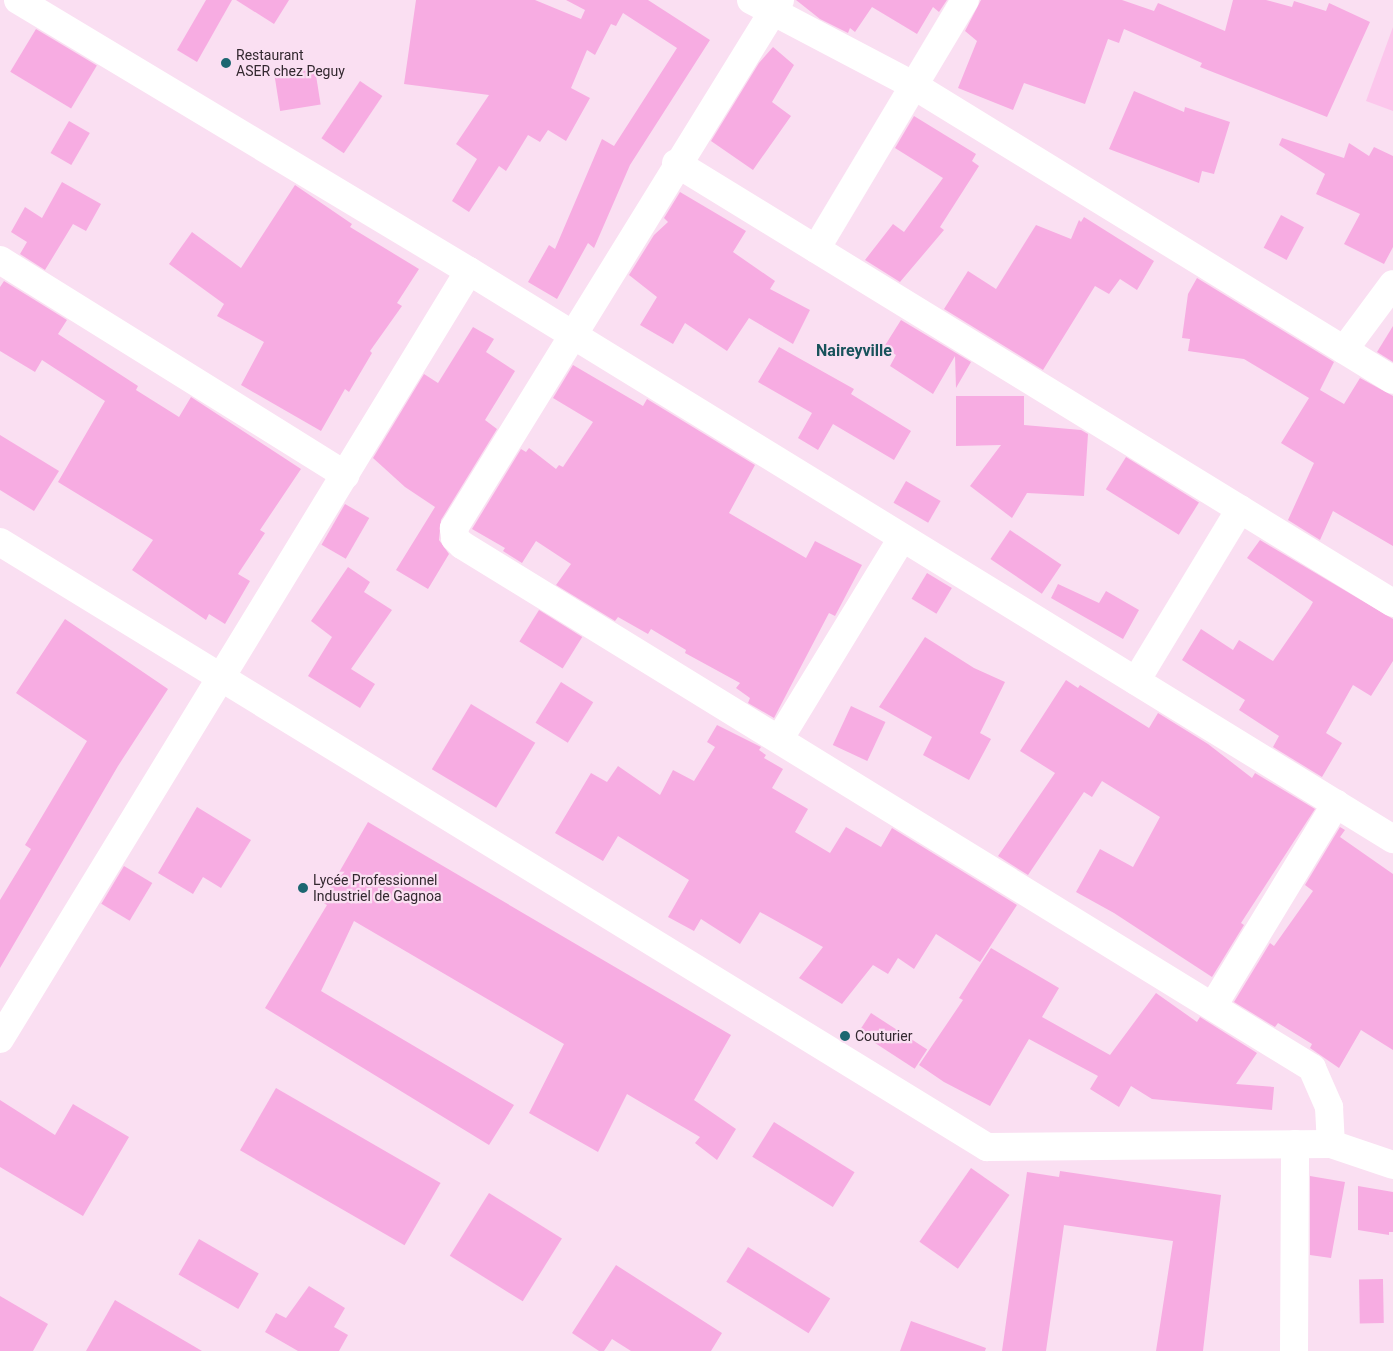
<!DOCTYPE html>
<meta charset="utf-8">
<style>
body{margin:0}
#map{position:relative;width:1393px;height:1351px;overflow:hidden;background:#fadff2;font-family:Roboto,sans-serif}
div>[style]{position:absolute}
[style*='--x']{left:calc(var(--x)*1px);top:calc(var(--y)*1px);width:calc(var(--w)*1px);rotate:calc(var(--a)*1deg)}
.green>*{inset:0;background:#fcc6ec}
.building>*{inset:0;background:#f7ace2;transform-origin:0 0}
.minor>*{height:28px;margin:-14px;padding:0 14px;transform-origin:14px;border-radius:14px;background:#fff}
.dots>*{width:14px;height:14px;translate:-50% -50%;box-sizing:border-box;border:2px solid #fadff2;border-radius:50%}
span{translate:-50% -50%;white-space:nowrap;text-align:center;line-height:1.15;-webkit-text-stroke:4.5px #fadff2;paint-order:stroke}
.poi-label{font-size:14px;color:#332930}
.left{translate:0 -50%;text-align:left}
.quarter-label{font-size:16px;color:#18525b;font-weight:700}
</style>
<div id="map">
<div class="green">
<i style="clip-path:polygon(1393px 27px,1393px 111px,1366px 101px)"></i>
</div>
<div class="building">
<i style="clip-path:polygon(206px 0,232px 0,197px 62px,177px 50px)"></i>
<i style="clip-path:polygon(236px 0,289px 0,274px 24px)"></i>
<i style="clip-path:polygon(416px 0,535px 0,581px 19px,585px 10px,566px 0,648px 0,710px 40px,630px 165px,594px 248px,588px 243px,557px 299px,528px 282px,549px 245px,555px 249px,602px 139px,614px 146px,677px 48px,623px 13px,616px 26px,611px 24px,595px 55px,587px 50px,571px 88px,590px 98px,566px 141px,548px 130px,540px 142px,528px 135px,506px 171px,499px 166px,469px 212px,452px 201px,477px 159px,456px 144px,489px 95px,404px 84px)"></i>
<i style="clip-path:polygon(796px 0,947px 0,939px 12px,933px 7px,917px 34px,872px 7px,855px 32px,850px 28px,848px 33px,820px 19px)"></i>
<i style="clip-path:polygon(981px 0,1122px 0,1154px 11px,1158px 3px,1225px 31px,1233px 0,1266px 0,1292px 7px,1294px 1px,1326px 11px,1329px 3px,1370px 22px,1327px 117px,1200px 67px,1202px 63px,1124px 29px,1119px 43px,1108px 39px,1085px 104px,1024px 83px,1013px 110px,958px 88px,977px 41px,965px 31px)"></i>
<i style="left:36px;top:29px;width:71px;height:50px;rotate:31deg"></i>
<i style="clip-path:polygon(773px 47px,794px 65px,772px 102px,791px 116px,753px 170px,711px 141px,759px 63px)"></i>
<i style="left:315px;top:69px;width:36px;height:41px;rotate:81deg"></i>
<i style="left:360px;top:81px;width:27px;height:69px;rotate:34deg"></i>
<i style="clip-path:polygon(1134px 91px,1184px 112px,1185px 107px,1230px 122px,1214px 174px,1202px 171px,1199px 183px,1109px 149px)"></i>
<i style="clip-path:polygon(914px 116px,976px 154px,972px 161px,979px 166px,940px 227px,944px 230px,900px 282px,865px 260px,893px 224px,904px 232px,943px 178px,895px 148px)"></i>
<i style="left:69px;top:121px;width:24px;height:37px;rotate:30deg"></i>
<i style="clip-path:polygon(1282px 138px,1344px 158px,1349px 143px,1369px 156px,1374px 147px,1393px 156px,1393px 247px,1384px 264px,1344px 244px,1360px 214px,1316px 194px,1325px 174px,1279px 145px)"></i>
<i style="clip-path:polygon(62px 182px,101px 204px,86px 231px,73px 224px,45px 270px,20px 254px,27px 242px,11px 232px,25px 207px,42px 218px)"></i>
<i style="clip-path:polygon(295px 185px,352px 224px,350px 227px,419px 269px,397px 303px,402px 306px,370px 351px,372px 353px,349px 392px,345px 389px,321px 431px,241px 385px,264px 342px,217px 316px,224px 304px,169px 264px,192px 232px,241px 268px)"></i>
<i style="clip-path:polygon(680px 192px,746px 231px,733px 252px,775px 281px,770px 289px,810px 310px,793px 344px,749px 318px,727px 351px,685px 323px,673px 344px,640px 325px,657px 297px,629px 275px,654px 235px,668px 222px,664px 218px)"></i>
<i style="left:1281px;top:215px;width:26px;height:37px;rotate:28deg"></i>
<i style="clip-path:polygon(1084px 217px,1154px 261px,1137px 290px,1120px 279px,1109px 294px,1095px 286px,1043px 370px,944px 309px,968px 271px,996px 289px,1036px 225px,1071px 239px,1079px 220px,1081px 222px)"></i>
<i style="clip-path:polygon(1197px 278px,1334px 362px,1320px 390px,1344px 404px,1360px 378px,1393px 396px,1393px 546px,1333px 511px,1320px 540px,1288px 520px,1314px 463px,1281px 443px,1309px 398px,1244px 359px,1188px 351px,1190px 339px,1182px 338px,1188px 294px)"></i>
<i style="clip-path:polygon(4px 281px,67px 320px,58px 334px,138px 386px,136px 390px,179px 417px,191px 397px,301px 469px,260px 530px,265px 533px,238px 574px,250px 581px,225px 624px,209px 614px,206px 620px,132px 570px,153px 540px,58px 482px,105px 401px,42px 360px,35px 372px,0 351px,0 287px)"></i>
<i style="clip-path:polygon(901px 320px,971px 362px,956px 388px,955px 356px,933px 394px,890px 366px,896px 355px,884px 347px)"></i>
<i style="clip-path:polygon(1393px 326px,1393px 362px,1377px 352px)"></i>
<i style="clip-path:polygon(473px 327px,494px 339px,486px 352px,515px 371px,485px 420px,497px 429px,441px 520px,439px 540px,449px 554px,428px 589px,396px 570px,435px 507px,405px 487px,373px 458px,424px 374px,438px 383px)"></i>
<i style="clip-path:polygon(779px 347px,854px 389px,851px 394px,911px 431px,894px 460px,833px 424px,818px 450px,798px 438px,812px 413px,758px 382px)"></i>
<i style="clip-path:polygon(573px 365px,643px 406px,647px 399px,755px 465px,729px 513px,806px 558px,815px 541px,862px 565px,835px 616px,829px 613px,774px 718px,748px 703px,750px 698px,736px 688px,740px 683px,685px 653px,686px 650px,651px 629px,648px 634px,618px 617px,615px 621px,556px 585px,571px 564px,536px 541px,522px 563px,503px 551px,505px 548px,472px 529px,521px 449px,526px 452px,529px 448px,556px 469px,559px 465px,563px 467px,593px 422px,553px 398px)"></i>
<i style="clip-path:polygon(956px 396px,1024px 396px,1024px 425px,1081px 430px,1088px 434px,1084px 496px,1027px 493px,1012px 518px,970px 486px,1001px 445px,956px 446px)"></i>
<i style="clip-path:polygon(0 435px,59px 471px,34px 511px,0 490px)"></i>
<i style="left:1126px;top:457px;width:86px;height:38px;rotate:32deg"></i>
<i style="left:906px;top:481px;width:40px;height:25px;rotate:30deg"></i>
<i style="left:345px;top:504px;width:28px;height:47px;rotate:30deg"></i>
<i style="left:1010px;top:530px;width:62px;height:35px;rotate:34deg"></i>
<i style="clip-path:polygon(1260px 540px,1393px 619px,1393px 661px,1371px 696px,1353px 685px,1326px 733px,1342px 743px,1322px 777px,1273px 747px,1279px 736px,1239px 710px,1245px 700px,1182px 660px,1201px 629px,1233px 650px,1239px 640px,1273px 661px,1309px 609px,1313px 602px,1247px 558px)"></i>
<i style="clip-path:polygon(348px 567px,370px 582px,364px 592px,392px 610px,351px 669px,375px 684px,360px 708px,308px 676px,332px 637px,311px 621px)"></i>
<i style="left:927px;top:573px;width:29px;height:30px;rotate:31deg"></i>
<i style="clip-path:polygon(1058px 584px,1099px 603px,1106px 591px,1139px 610px,1123px 639px,1051px 598px)"></i>
<i style="left:539px;top:610px;width:51px;height:37px;rotate:32deg"></i>
<i style="clip-path:polygon(65px 619px,168px 689px,118px 766px,0 968px,0 900px,31px 849px,25px 845px,87px 741px,16px 693px)"></i>
<i style="clip-path:polygon(925px 637px,974px 668px,1005px 682px,980px 733px,991px 739px,969px 780px,923px 755px,932px 737px,879px 707px)"></i>
<i style="clip-path:polygon(1066px 680px,1078px 688px,1080px 685px,1149px 728px,1158px 713px,1208px 744px,1252px 778px,1255px 773px,1315px 809px,1241px 923px,1244px 925px,1212px 977px,1114px 913px,1076px 892px,1100px 849px,1133px 867px,1160px 817px,1102px 781px,1092px 797px,1084px 792px,1028px 875px,998px 856px,1055px 773px,1020px 751px)"></i>
<i style="left:561px;top:682px;width:38px;height:48px;rotate:32deg"></i>
<i style="left:471px;top:704px;width:75px;height:76px;rotate:31deg"></i>
<i style="left:851px;top:706px;width:38px;height:43px;rotate:25deg"></i>
<i style="clip-path:polygon(717px 725px,761px 747px,759px 750px,766px 755px,764px 758px,783px 769px,772px 788px,808px 809px,795px 832px,830px 853px,846px 827px,881px 847px,892px 828px,1017px 905px,980px 962px,936px 934px,914px 969px,898px 958px,888px 974px,873px 965px,842px 1004px,799px 978px,823px 947px,760px 912px,740px 944px,701px 919px,694px 931px,668px 917px,689px 880px,618px 836px,603px 861px,555px 833px,591px 773px,607px 782px,618px 766px,660px 795px,673px 770px,694px 781px,715px 747px,707px 742px)"></i>
<i style="clip-path:polygon(197px 807px,251px 840px,221px 888px,203px 877px,193px 894px,158px 873px)"></i>
<i style="clip-path:polygon(368px 822px,731px 1035px,694px 1100px,736px 1129px,717px 1160px,695px 1143px,700px 1137px,627px 1094px,598px 1152px,529px 1113px,564px 1044px,354px 921px,321px 991px,514px 1105px,489px 1145px,265px 1008px,327px 905px,322px 902px)"></i>
<i style="clip-path:polygon(1340px 827px,1345px 830px,1340px 837px,1393px 874px,1393px 1050px,1361px 1030px,1339px 1068px,1310px 1048px,1312px 1044px,1278px 1023px,1275px 1027px,1234px 1002px,1270px 943px,1274px 946px,1313px 891px,1305px 885px)"></i>
<i style="left:124px;top:866px;width:33px;height:44px;rotate:31deg"></i>
<i style="clip-path:polygon(991px 948px,1059px 988px,1042px 1017px,1110px 1055px,1156px 993px,1197px 1022px,1200px 1017px,1257px 1053px,1236px 1084px,1274px 1087px,1272px 1110px,1152px 1099px,1131px 1086px,1119px 1107px,1090px 1089px,1098px 1076px,1029px 1039px,990px 1106px,944px 1082px,919px 1065px,963px 1000px,959px 998px)"></i>
<i style="left:871px;top:1013px;width:67px;height:23px;rotate:33deg"></i>
<i style="left:276px;top:1088px;width:190px;height:72px;rotate:30deg"></i>
<i style="clip-path:polygon(0 1100px,55px 1135px,73px 1104px,129px 1137px,83px 1216px,0 1167px)"></i>
<i style="left:774px;top:1122px;width:95px;height:41px;rotate:32deg"></i>
<i style="left:971px;top:1168px;width:47px;height:90px;rotate:35deg"></i>
<i style="clip-path:polygon(1060px 1171px,1221px 1195px,1203px 1351px,1156px 1351px,1173px 1241px,1064px 1225px,1046px 1351px,1002px 1351px,1027px 1172px,1059px 1177px)"></i>
<i style="clip-path:polygon(1310px 1176px,1345px 1182px,1331px 1258px,1310px 1255px)"></i>
<i style="clip-path:polygon(1358px 1186px,1393px 1192px,1393px 1232px,1389px 1232px,1389px 1235px,1358px 1230px)"></i>
<i style="left:489px;top:1193px;width:86px;height:74px;rotate:32deg"></i>
<i style="left:199px;top:1239px;width:69px;height:41px;rotate:30deg"></i>
<i style="left:748px;top:1247px;width:97px;height:41px;rotate:32deg"></i>
<i style="clip-path:polygon(616px 1265px,722px 1333px,711px 1351px,631px 1351px,612px 1339px,604px 1351px,599px 1351px,572px 1333px)"></i>
<i style="left:1383px;top:1279px;width:44px;height:24px;rotate:89deg"></i>
<i style="clip-path:polygon(309px 1286px,345px 1308px,334px 1327px,348px 1335px,339px 1351px,298px 1351px,265px 1332px,276px 1313px,286px 1318px)"></i>
<i style="clip-path:polygon(0 1296px,48px 1324px,33px 1351px,0 1351px)"></i>
<i style="clip-path:polygon(115px 1300px,202px 1351px,86px 1351px)"></i>
<i style="clip-path:polygon(911px 1321px,986px 1348px,985px 1351px,900px 1351px)"></i>
</div>
<div class="minor">
<i style="--x:18;--y:0;--w:526;--a:31"></i>
<i style="--x:469;--y:271;--w:1085;--a:31.58"></i>
<i style="--x:751;--y:0;--w:183;--a:27.7"></i>
<i style="--x:913;--y:85;--w:563;--a:31.57"></i>
<i style="--x:780;--y:0;--w:621;--a:121.69"></i>
<i style="--x:454;--y:528;--w:10;--a:84"></i>
<i style="--x:455;--y:538;--w:10;--a:45"></i>
<i style="--x:462;--y:545;--w:998;--a:31.6"></i>
<i style="--x:1312;--y:1068;--w:43;--a:66.4"></i>
<i style="--x:1329;--y:1107;--w:37;--a:87"></i>
<i style="--x:676;--y:163;--w:841;--a:31.54"></i>
<i style="--x:816;--y:249;--w:290;--a:-59.1"></i>
<i style="--x:0;--y:260;--w:407;--a:31.9"></i>
<i style="--x:1344;--y:350;--w:82;--a:-53.4"></i>
<i style="--x:0;--y:542;--w:1158;--a:31.51"></i>
<i style="--x:987;--y:1147;--w:344;--a:-0.5"></i>
<i style="--x:1331;--y:1144;--w:65;--a:18.7"></i>
<i style="--x:1136;--y:681;--w:201;--a:-58.8"></i>
<i style="--x:780;--y:738;--w:234;--a:-58.6"></i>
<i style="--x:1213;--y:1006;--w:237;--a:-58.7"></i>
<i style="--x:0;--y:1039;--w:900;--a:-58.59"></i>
<i style="--x:1294;--y:1351;--w:207;--a:-89.7"></i>
</div>
<div class="dots">
<i style="left:226px;top:63px;background:#1c6671"></i>
<i style="left:303px;top:888px;background:#1c6671"></i>
<i style="left:845px;top:1036px;background:#1c6671"></i>
</div>
<div class="poi-label">
<span class="left" style="left:236px;top:63px">Restaurant<br>ASER chez Peguy</span>
<span class="left" style="left:313px;top:888px">Lycée Professionnel<br>Industriel de Gagnoa</span>
<span class="left" style="left:855px;top:1036px">Couturier</span>
</div>
<div class="quarter-label">
<span style="left:854px;top:351px">Naireyville</span>
</div>
</div>
